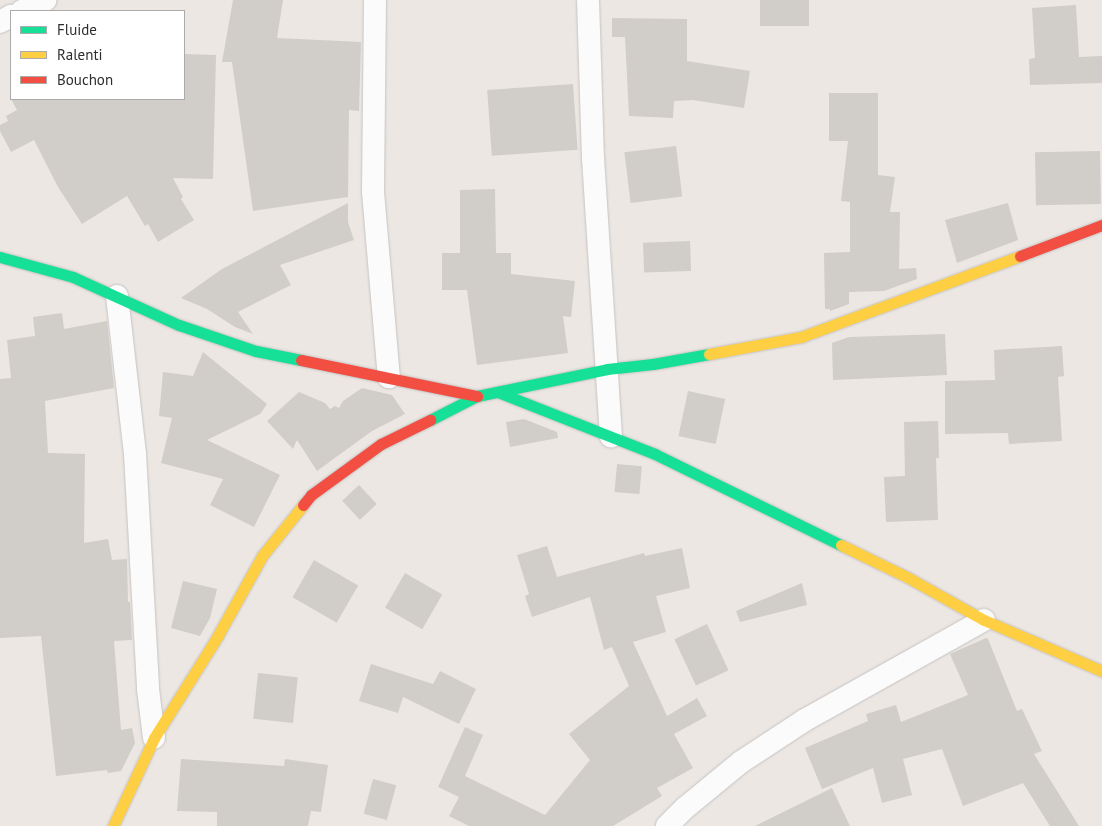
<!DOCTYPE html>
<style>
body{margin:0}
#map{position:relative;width:1102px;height:826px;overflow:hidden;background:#ece7e2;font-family:"PT Sans",sans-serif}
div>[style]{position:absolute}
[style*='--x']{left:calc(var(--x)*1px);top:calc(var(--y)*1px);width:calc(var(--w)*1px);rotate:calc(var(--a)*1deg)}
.building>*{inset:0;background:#d1cdc9;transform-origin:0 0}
.roads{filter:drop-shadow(0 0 1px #c5c3c4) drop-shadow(0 0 1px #c5c3c4)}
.street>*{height:22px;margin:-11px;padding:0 11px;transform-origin:11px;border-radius:11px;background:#fcfbfb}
.fast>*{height:11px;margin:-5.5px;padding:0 5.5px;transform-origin:5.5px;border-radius:5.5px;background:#16e098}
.slow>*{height:11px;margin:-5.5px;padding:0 5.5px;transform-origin:5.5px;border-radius:5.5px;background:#ffcf43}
.jam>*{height:11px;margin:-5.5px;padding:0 5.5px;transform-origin:5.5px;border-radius:5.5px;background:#f24e42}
span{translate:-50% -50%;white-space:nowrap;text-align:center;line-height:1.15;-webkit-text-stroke:5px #fff;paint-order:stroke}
.legend{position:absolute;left:10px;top:10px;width:175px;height:90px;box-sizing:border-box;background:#fff;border:1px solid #ababab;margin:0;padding:6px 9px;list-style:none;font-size:15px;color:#2d2d2d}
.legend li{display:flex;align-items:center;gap:10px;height:25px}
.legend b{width:25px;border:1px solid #ababab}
</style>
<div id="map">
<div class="building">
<i style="clip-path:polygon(233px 0,283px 0,277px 38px,361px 42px,359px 111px,349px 110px,348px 197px,253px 211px,232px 62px,222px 62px)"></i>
<i style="left:760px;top:0;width:49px;height:26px"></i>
<i style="clip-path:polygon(1076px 5px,1079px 57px,1102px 56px,1102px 83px,1030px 85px,1029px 59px,1035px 58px,1032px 8px)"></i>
<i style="clip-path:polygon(612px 18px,687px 19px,687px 61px,750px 71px,744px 108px,693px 100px,674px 101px,673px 118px,629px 116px,625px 37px,612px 37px)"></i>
<i style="clip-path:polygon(184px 54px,216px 55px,213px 179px,173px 178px,183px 197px,181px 199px,194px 220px,158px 242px,148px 224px,145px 226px,127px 196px,82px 224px,58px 187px,34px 140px,11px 152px,0 131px,0 125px,8px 121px,6px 116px,17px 110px,11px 99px,184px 99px)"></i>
<i style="left:573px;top:84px;width:66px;height:86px;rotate:86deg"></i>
<i style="clip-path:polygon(829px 93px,878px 93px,878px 175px,895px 177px,890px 212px,900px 212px,899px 269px,916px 268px,917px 279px,884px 291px,849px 292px,849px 304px,830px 311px,830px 309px,825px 309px,824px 253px,850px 252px,850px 202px,841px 201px,848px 141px,829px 141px)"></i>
<i style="left:676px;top:146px;width:51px;height:52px;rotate:83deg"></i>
<i style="left:1100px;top:151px;width:53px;height:65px;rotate:89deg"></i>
<i style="clip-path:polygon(495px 189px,496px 253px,511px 253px,511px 274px,575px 281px,571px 317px,563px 316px,568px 353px,477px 365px,467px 290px,442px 290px,442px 253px,460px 253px,460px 190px)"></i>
<i style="clip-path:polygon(348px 203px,348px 222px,354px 240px,280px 265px,291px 285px,238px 312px,253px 334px,235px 327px,207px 309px,181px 298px,222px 269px)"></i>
<i style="clip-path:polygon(1008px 203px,1018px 240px,957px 263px,945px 220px)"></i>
<i style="left:690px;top:241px;width:30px;height:47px;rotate:88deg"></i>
<i style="clip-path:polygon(62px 313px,64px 329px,107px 321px,114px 388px,45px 401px,48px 453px,85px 454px,84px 543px,108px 539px,112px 560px,127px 559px,128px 602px,130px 602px,132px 640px,114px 641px,121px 730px,132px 728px,135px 743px,121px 771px,108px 773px,107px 770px,56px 776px,41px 636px,0 638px,0 379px,11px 378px,7px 340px,35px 336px,33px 317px)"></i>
<i style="clip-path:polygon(945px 334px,947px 375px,833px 380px,832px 343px,849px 337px)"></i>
<i style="clip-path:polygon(1062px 346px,1064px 376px,1058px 377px,1062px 441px,1009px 444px,1008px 433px,945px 434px,945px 381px,995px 380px,994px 350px)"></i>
<i style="clip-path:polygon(203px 352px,267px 404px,260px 414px,207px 440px,280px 475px,254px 527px,210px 505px,223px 479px,161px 463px,172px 418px,159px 416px,163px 372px,193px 376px)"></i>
<i style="clip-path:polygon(362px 388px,392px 395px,405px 414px,372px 431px,317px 471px,297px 440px,293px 449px,267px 421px,299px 392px,325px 403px,330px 409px,335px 406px,339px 408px,343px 401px)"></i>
<i style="left:688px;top:391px;width:38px;height:46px;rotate:12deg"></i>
<i style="clip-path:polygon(524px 419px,557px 432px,558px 438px,510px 447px,506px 422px)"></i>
<i style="clip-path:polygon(938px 421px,939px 458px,936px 458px,938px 520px,886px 522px,884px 477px,905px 476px,904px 422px)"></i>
<i style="left:617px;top:464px;width:25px;height:28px;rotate:5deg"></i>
<i style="left:359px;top:485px;width:26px;height:23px;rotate:47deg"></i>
<i style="clip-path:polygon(547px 546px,557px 577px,644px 553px,645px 556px,682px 548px,690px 588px,656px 596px,666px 632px,633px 642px,667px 716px,697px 698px,707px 716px,674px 734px,693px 768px,657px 788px,662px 796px,613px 826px,469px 826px,449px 816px,459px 797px,438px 787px,465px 727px,483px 735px,465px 776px,545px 815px,590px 760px,569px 734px,629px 686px,612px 647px,604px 650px,590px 597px,532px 617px,525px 596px,529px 594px,517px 555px)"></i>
<i style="left:314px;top:560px;width:51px;height:43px;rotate:30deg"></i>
<i style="left:405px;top:573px;width:43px;height:40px;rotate:30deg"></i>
<i style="clip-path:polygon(183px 581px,217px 589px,210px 618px,200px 636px,171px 628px)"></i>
<i style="clip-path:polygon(802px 583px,807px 605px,740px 622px,736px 611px)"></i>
<i style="left:707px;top:624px;width:51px;height:36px;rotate:65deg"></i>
<i style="clip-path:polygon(986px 638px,988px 639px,1017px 711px,1022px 709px,1042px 751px,1034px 754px,1079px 826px,1050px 826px,1023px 783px,963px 806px,942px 749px,903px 759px,912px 795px,882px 803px,873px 768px,822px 789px,805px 748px,868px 721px,866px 714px,896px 705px,901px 722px,968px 695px,950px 654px)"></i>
<i style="clip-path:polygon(371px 664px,433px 684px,440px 671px,476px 689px,459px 724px,403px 697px,398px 713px,359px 701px)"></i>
<i style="left:258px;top:673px;width:40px;height:46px;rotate:6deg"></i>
<i style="clip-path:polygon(181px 759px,284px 766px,285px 759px,328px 765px,321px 812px,311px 811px,308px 826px,217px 826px,217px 812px,177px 811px)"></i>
<i style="left:373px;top:779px;width:24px;height:36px;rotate:15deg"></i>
<i style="clip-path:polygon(832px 788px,850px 826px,755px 826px)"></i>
</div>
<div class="roads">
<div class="street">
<i style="--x:375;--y:0;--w:192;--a:90.6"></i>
<i style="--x:373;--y:192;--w:186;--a:85.1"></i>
<i style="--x:588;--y:0;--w:158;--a:88.2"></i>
<i style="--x:593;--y:158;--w:279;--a:86.3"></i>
<i style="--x:22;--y:11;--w:26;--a:-25"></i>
<i style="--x:0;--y:22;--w:13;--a:-29"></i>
<i style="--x:117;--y:296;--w:159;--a:83.5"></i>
<i style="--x:135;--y:454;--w:235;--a:86.8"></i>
<i style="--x:148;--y:689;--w:49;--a:83"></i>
<i style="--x:667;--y:826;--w:25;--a:-45"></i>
<i style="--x:685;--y:808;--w:72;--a:-39.4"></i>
<i style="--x:741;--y:762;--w:77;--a:-33.3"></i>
<i style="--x:805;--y:720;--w:205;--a:-29.2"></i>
</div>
<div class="fast">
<i style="--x:0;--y:257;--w:76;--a:15.3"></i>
<i style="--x:73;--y:277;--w:116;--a:24.4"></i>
<i style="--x:179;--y:325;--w:81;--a:18.7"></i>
<i style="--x:256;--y:351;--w:46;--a:11.3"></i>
<i style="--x:500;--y:393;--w:167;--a:21.5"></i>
<i style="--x:655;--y:454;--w:207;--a:26.1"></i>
<i style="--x:430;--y:420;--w:53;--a:-27.1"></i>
<i style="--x:477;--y:396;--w:133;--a:-11.7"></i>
<i style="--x:607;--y:369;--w:46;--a:-6.2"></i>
<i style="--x:653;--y:364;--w:57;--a:-10.1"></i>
</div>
<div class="slow">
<i style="--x:709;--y:354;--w:94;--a:-10.5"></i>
<i style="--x:801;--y:337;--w:233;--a:-20.3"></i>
<i style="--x:841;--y:545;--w:73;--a:25.9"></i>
<i style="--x:907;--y:577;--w:88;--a:29.2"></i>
<i style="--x:984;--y:620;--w:129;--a:23.4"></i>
<i style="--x:113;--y:826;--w:97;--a:-65"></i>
<i style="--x:154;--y:738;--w:119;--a:-58"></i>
<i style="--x:217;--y:637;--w:93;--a:-60.9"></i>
<i style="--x:262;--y:556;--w:65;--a:-51.2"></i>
</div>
<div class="jam">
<i style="--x:1020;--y:256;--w:88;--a:-20.7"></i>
<i style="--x:301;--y:360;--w:180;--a:11.6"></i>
<i style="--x:303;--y:505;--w:13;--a:-51"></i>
<i style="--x:311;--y:495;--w:87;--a:-36.1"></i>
<i style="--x:381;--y:444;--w:55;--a:-26.1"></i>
</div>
</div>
<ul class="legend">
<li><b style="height:6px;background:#16e098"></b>Fluide</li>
<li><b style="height:6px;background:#ffcf43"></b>Ralenti</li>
<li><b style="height:6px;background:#f24e42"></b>Bouchon</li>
</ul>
</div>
